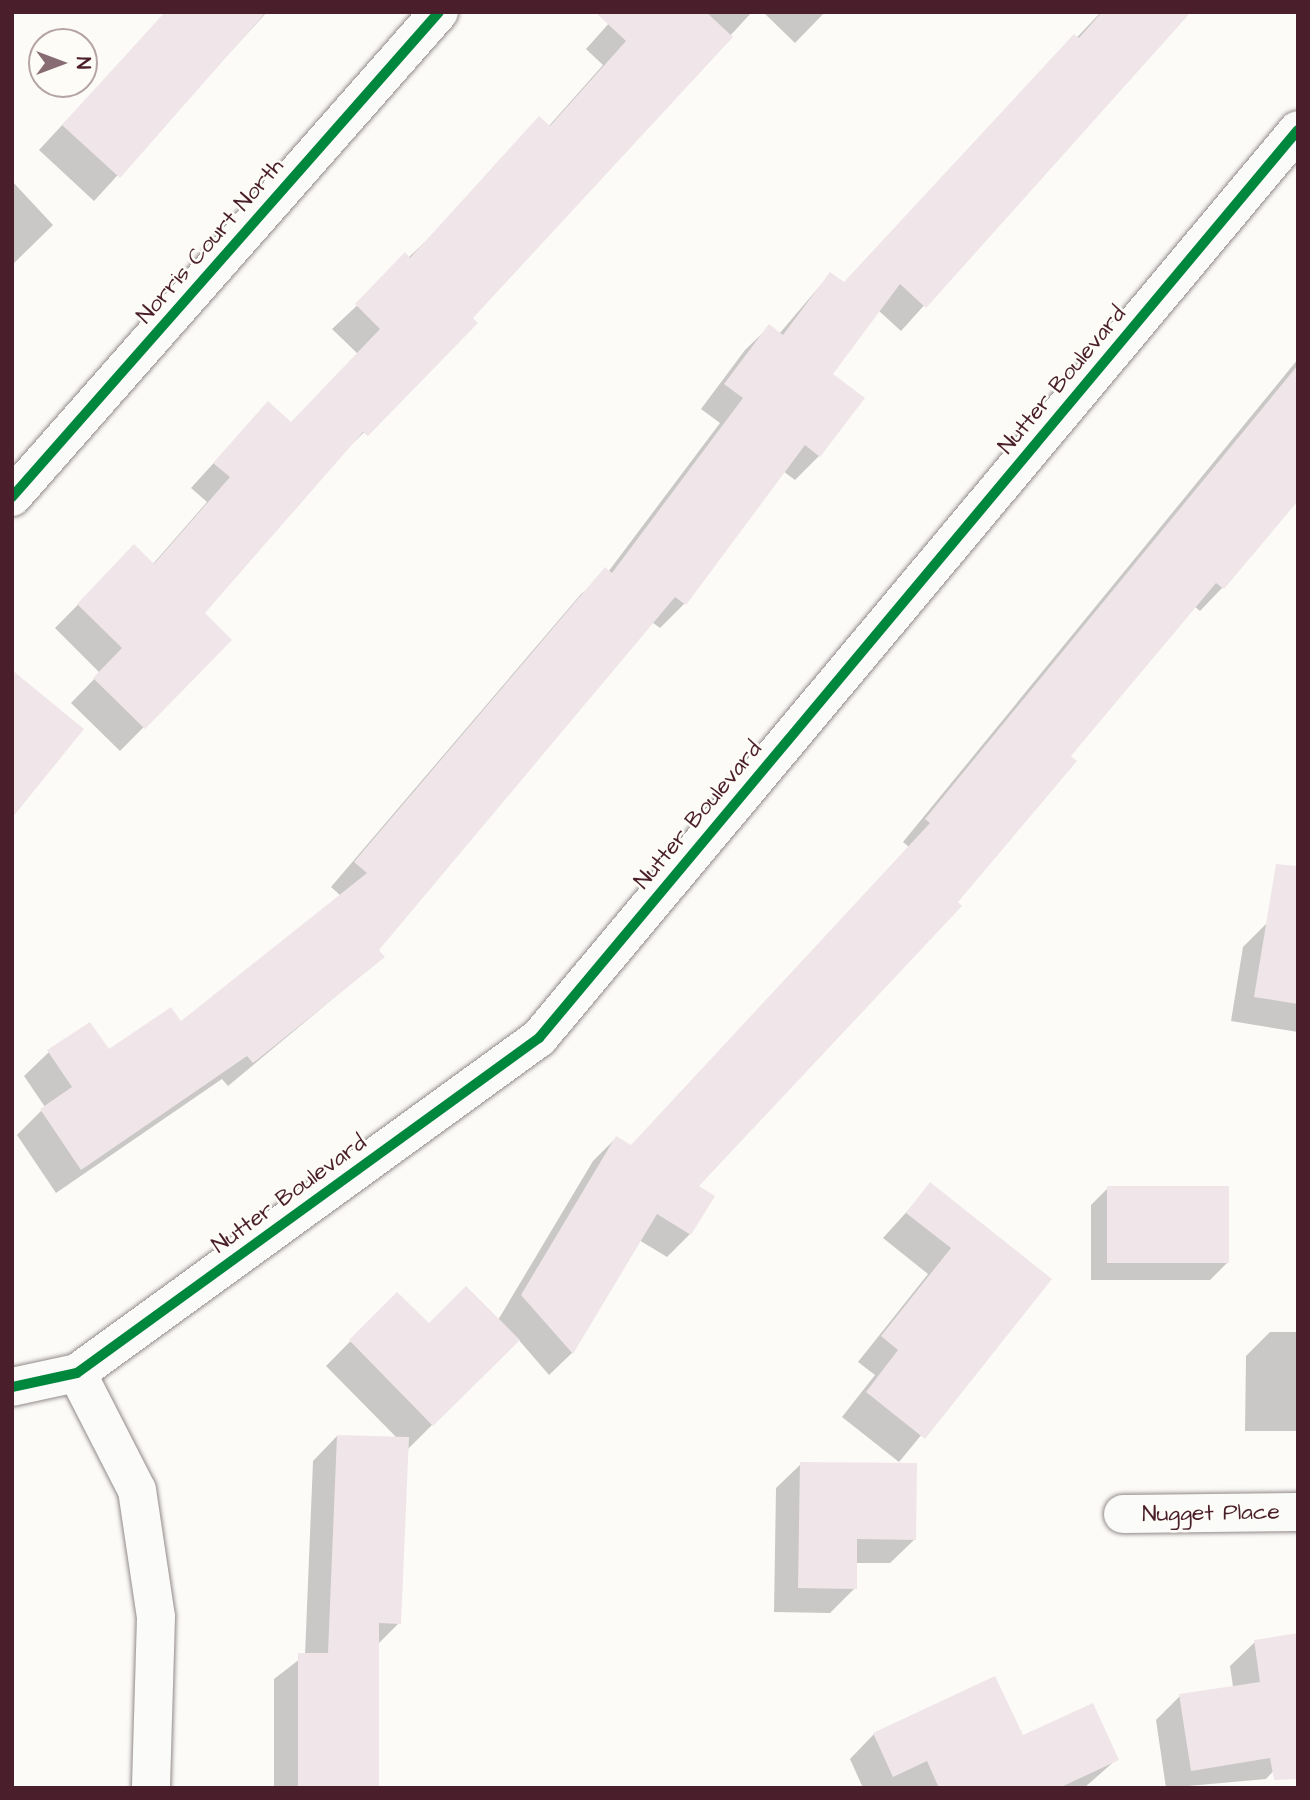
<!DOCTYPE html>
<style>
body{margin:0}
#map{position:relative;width:1310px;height:1800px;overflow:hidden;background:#fcfbf8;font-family:"Architects Daughter",sans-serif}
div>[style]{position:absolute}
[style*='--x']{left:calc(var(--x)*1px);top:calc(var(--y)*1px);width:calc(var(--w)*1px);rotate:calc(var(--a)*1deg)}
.shadow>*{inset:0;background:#0003}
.building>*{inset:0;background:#f0e6ea;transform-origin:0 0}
.roads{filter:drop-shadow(0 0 2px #928a8b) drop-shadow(0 0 2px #928a8b)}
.minor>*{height:38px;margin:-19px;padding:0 19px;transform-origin:19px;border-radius:19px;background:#fbfbf9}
.tertiary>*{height:38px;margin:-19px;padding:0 19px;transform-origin:19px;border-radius:19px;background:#fbfbf9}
.cycleway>*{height:10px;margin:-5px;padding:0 5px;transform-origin:5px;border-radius:5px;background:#00873e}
span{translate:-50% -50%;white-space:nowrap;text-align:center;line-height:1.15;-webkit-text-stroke:5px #fdfcf7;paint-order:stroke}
.street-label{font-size:23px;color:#4a1f2b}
.frame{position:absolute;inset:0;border:14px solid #4a1f2b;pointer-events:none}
.north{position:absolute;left:28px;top:28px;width:70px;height:70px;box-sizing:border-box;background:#fdfcf7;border:2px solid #b5a4a5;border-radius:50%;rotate:90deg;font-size:19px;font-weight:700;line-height:28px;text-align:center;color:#4a1f2b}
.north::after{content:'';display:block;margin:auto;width:24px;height:32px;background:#886c73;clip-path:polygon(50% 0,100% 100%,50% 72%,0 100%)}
</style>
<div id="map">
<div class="shadow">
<i style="clip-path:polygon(167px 12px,267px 12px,94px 201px,39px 150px)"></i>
<i style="clip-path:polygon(619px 12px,752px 12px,470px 318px,475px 323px,340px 456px,203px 613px,230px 640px,120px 751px,71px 703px,100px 673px,55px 628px,135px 547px,153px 564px,207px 502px,191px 488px,268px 403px,291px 424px,358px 354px,332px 329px,548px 127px,603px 65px,586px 49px)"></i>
<i style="clip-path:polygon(763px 12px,825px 12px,795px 43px)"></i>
<i style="clip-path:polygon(1101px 12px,1189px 12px,901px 331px,878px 310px,830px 374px,819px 456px,795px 480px,783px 471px,684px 604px,660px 628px,652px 622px,377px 950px,383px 957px,228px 1086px,222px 1079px,56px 1193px,17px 1135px,45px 1107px,24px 1076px,49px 1052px,109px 1052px,181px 1024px,341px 896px,331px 887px,581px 594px,608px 572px,720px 423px,701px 409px,745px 350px,770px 326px,779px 334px,830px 274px,843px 284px)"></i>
<i style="clip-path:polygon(12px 181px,53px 225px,12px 265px)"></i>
<i style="clip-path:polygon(1298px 359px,1298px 498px,1222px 588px,1200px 611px,1194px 606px,696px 1186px,690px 1234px,667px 1257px,639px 1240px,572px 1353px,549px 1375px,518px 1339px,407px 1450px,399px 1623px,378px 1644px,378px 1788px,274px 1788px,274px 1679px,305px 1655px,313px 1461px,337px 1436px,398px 1439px,326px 1366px,397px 1294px,429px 1326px,498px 1320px,593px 1161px,616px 1138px,631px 1147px,909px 847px,903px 842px)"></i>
<i style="clip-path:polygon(1267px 923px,1298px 928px,1298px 1032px,1231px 1021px,1243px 947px)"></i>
<i style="clip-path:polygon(931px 1185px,1050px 1279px,899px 1462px,842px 1417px,875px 1375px,858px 1362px,928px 1274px,883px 1238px)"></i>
<i style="clip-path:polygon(1108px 1188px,1227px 1263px,1210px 1280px,1091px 1280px,1091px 1205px)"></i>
<i style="clip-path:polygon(1298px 1305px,1298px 1431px,1245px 1431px,1246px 1356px,1270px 1332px,1296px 1332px)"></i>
<i style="clip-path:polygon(801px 1464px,915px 1539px,890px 1563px,855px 1563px,855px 1588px,830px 1613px,774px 1612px,776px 1488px)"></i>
<i style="clip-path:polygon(1255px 1642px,1280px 1764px,1266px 1779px,1166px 1788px,1156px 1720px,1180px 1696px,1233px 1687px,1230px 1666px)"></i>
<i style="clip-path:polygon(874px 1734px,1022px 1737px,1117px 1759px,1084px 1788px,863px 1788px,850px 1759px)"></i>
</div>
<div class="building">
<i style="clip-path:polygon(165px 12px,266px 12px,120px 178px,62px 125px)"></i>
<i style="clip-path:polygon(595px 12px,706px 12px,733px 37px,473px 318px,478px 323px,368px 436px,363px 432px,205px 613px,232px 640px,145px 729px,93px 678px,122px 648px,77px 604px,134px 544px,154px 564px,230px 477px,213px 463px,268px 401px,291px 422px,380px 329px,355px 304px,405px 252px,410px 258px,539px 116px,550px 126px,626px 41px)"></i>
<i style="clip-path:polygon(1102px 12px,1191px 12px,926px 308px,900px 284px,833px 374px,865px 398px,820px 457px,805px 445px,686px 605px,675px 597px,379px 950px,385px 957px,253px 1063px,247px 1056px,81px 1170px,40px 1109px,72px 1087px,47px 1050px,90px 1022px,109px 1049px,171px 1007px,181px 1021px,367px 873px,354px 862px,605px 567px,612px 573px,743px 398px,724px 384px,769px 324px,783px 335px,830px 272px,844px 282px,1074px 34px,1079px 38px)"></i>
<i style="clip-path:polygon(1298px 365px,1298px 501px,1224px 589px,1216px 583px,1071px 756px,1077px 761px,958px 902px,962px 906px,699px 1186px,715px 1196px,691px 1235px,657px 1214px,573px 1354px,521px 1295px,616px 1136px,631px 1145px,930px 823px,925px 819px)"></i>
<i style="clip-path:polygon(12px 670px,84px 729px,12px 818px)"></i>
<i style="clip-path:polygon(1276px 864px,1298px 866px,1298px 1004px,1254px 997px)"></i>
<i style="clip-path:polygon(930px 1182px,1052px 1279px,925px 1439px,866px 1392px,898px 1350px,881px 1336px,951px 1248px,906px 1213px)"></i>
<i style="left:1107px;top:1186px;width:122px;height:77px"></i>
<i style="clip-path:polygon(466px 1286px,520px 1340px,433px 1426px,349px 1340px,397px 1292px,429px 1323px)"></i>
<i style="clip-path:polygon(337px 1435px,409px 1437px,401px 1624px,379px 1623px,379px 1788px,298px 1788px,298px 1653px,328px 1653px)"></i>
<i style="clip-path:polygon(800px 1462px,917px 1463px,916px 1540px,857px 1539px,857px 1589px,798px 1588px)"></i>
<i style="clip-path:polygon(1298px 1633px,1298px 1779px,1274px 1780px,1270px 1758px,1191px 1771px,1179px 1694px,1260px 1682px,1254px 1640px)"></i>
<i style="clip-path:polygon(995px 1676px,1023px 1735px,1093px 1703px,1119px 1760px,1059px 1788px,939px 1788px,927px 1761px,893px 1777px,873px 1733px)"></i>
</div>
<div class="roads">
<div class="minor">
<i style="--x:12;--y:497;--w:646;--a:-48.64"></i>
<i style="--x:77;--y:1373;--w:131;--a:62.9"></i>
<i style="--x:137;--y:1490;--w:128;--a:81.5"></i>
<i style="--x:156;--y:1617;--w:171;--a:91.7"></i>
<i style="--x:1123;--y:1514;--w:175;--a:-0.7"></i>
</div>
<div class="tertiary">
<i style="--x:12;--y:1387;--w:66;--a:-12.2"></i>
<i style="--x:77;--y:1373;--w:571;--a:-35.95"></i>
<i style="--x:539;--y:1038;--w:1183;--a:-50.11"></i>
</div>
</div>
<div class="cycleway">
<i style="--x:12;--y:497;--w:646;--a:-48.64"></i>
<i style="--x:12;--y:1387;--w:66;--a:-12.2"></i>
<i style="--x:77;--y:1373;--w:571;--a:-35.95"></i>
<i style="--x:539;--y:1038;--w:1183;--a:-50.11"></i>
</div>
<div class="street-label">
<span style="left:210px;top:241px;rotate:-49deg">Norris Court North</span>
<span style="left:1062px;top:380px;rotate:-50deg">Nutter Boulevard</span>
<span style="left:698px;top:815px;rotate:-50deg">Nutter Boulevard</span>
<span style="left:289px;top:1194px;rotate:-36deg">Nutter Boulevard</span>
<span style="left:1211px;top:1513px;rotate:-1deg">Nugget Place</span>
</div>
<div class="frame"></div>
<div class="north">N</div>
</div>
